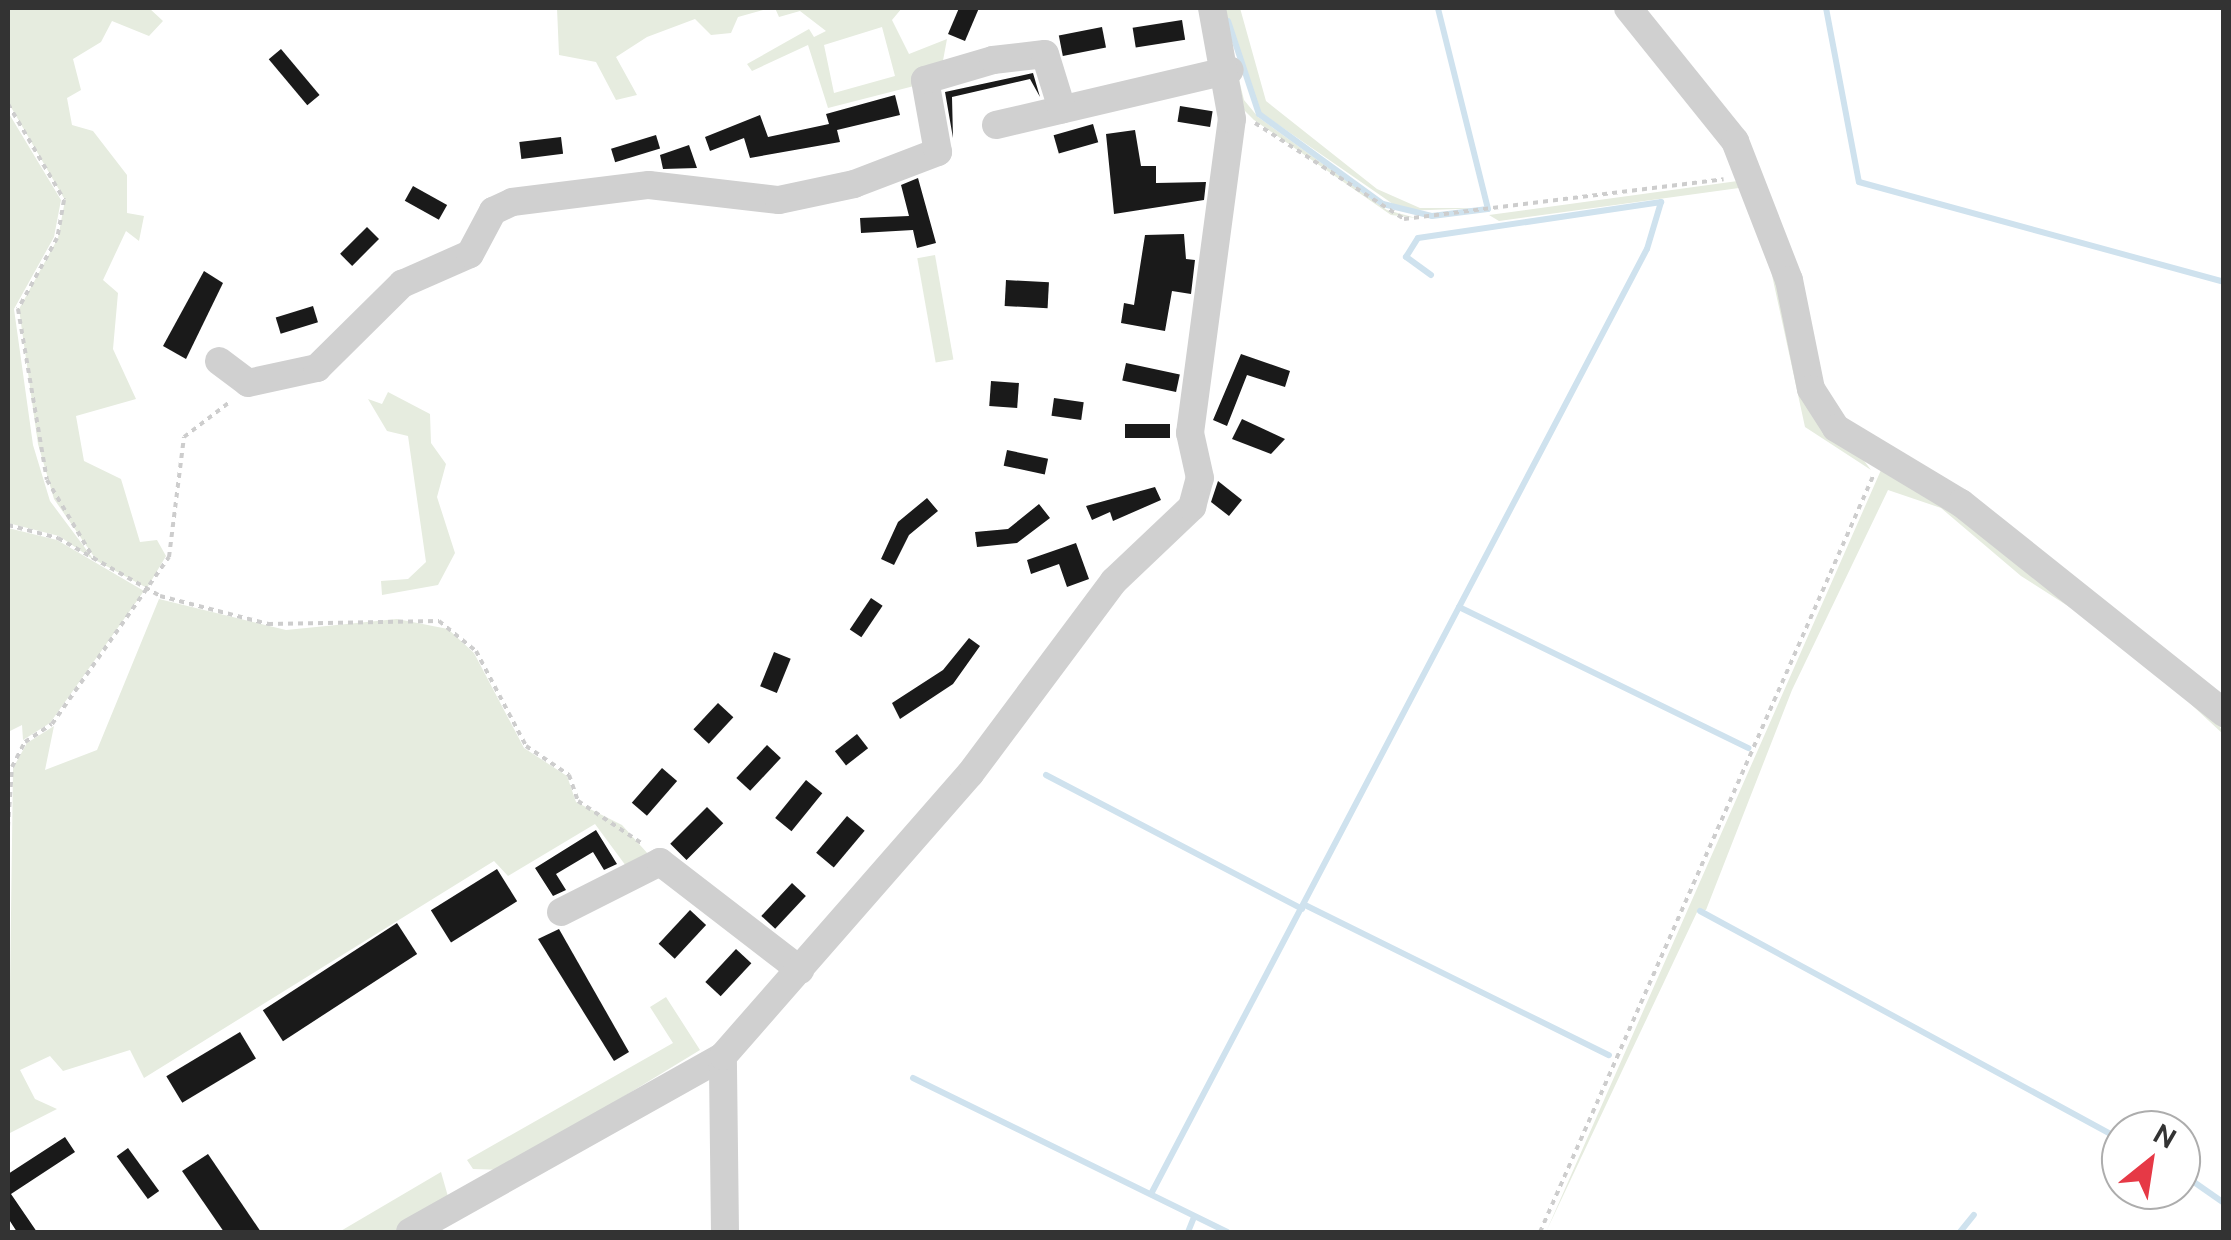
<!DOCTYPE html>
<style>
body{margin:0}
#map{position:relative;width:2231px;height:1240px;overflow:hidden;background:#fff;font-family:Ubuntu,sans-serif}
div>[style]{position:absolute}
[style*='--x']{left:calc(var(--x)*1px);top:calc(var(--y)*1px);width:calc(var(--w)*1px);rotate:calc(var(--a)*1deg)}
.green>*{inset:0;background:#e6ecdf;transform-origin:0 0}
.stream>*{height:6px;margin:-3px;padding:0 3px;transform-origin:3px;border-radius:3px;background:#cfe2ee}
.building>*{inset:0;background:#1a1a1a;transform-origin:0 0}
.path>*{height:4px;margin-top:-2px;transform-origin:0;background:repeating-linear-gradient(90deg,#cdcdcd 0 5px,transparent 0 10px)}
.minor>*{height:28px;margin:-14px;padding:0 14px;transform-origin:14px;border-radius:14px;background:#d0d0d0}
span{translate:-50% -50%;white-space:nowrap;text-align:center;line-height:1.15;-webkit-text-stroke:10px #fff;paint-order:stroke}
.frame{position:absolute;inset:0;border:10px solid #333;pointer-events:none}
.north{position:absolute;left:2101px;top:1110px;width:100px;height:100px;box-sizing:border-box;background:#fff;border:2px solid #adadad;border-radius:50%;rotate:30deg;font-size:28px;font-weight:700;line-height:40px;text-align:center;color:#333}
.north::after{content:'';display:block;margin:auto;width:35px;height:45px;background:#e63946;clip-path:polygon(50% 0,100% 100%,50% 72%,0 100%)}
</style>
<div id="map">
<div class="green">
<i style="clip-path:polygon(8px 8px,149px 8px,163px 21px,149px 36px,112px 21px,101px 42px,73px 59px,81px 90px,67px 98px,72px 125px,93px 131px,127px 175px,127px 213px,144px 216px,139px 241px,126px 231px,103px 280px,118px 293px,113px 349px,136px 399px,76px 416px,84px 461px,121px 479px,140px 542px,157px 540px,166px 556px,147px 588px,97px 561px,54px 499px,38px 444px,19px 309px,58px 238px,65px 200px,8px 102px)"></i>
<i style="clip-path:polygon(557px 8px,770px 8px,738px 17px,731px 33px,711px 35px,695px 19px,647px 37px,616px 57px,637px 95px,616px 100px,596px 62px,559px 55px)"></i>
<i style="clip-path:polygon(evenodd,775px 8px,902px 8px,892px 20px,909px 54px,947px 39px,942px 66px,913px 74px,914px 86px,828px 108px,808px 45px,752px 71px,747px 64px,809px 29px,814px 37px,826px 31px,800px 11px,779px 17px,775px 8px,882px 27px,895px 76px,834px 93px,824px 45px,882px 27px)"></i>
<i style="clip-path:polygon(1216px 8px,1240px 8px,1266px 101px,1377px 189px,1420px 208px,1484px 208px,1403px 211px,1260px 112px,1222px 11px,1244px 100px,1258px 117px,1387px 210px,1416px 218px,1391px 215px,1254px 120px,1244px 110px)"></i>
<i style="clip-path:polygon(8px 112px,61px 200px,54px 237px,14px 309px,33px 445px,50px 501px,94px 560px,59px 536px,8px 523px)"></i>
<i style="clip-path:polygon(1745px 180px,1763px 223px,1803px 380px,1871px 470px,1805px 427px,1770px 266px,1739px 188px,1499px 221px,1489px 215px)"></i>
<i style="left:935px;top:255px;width:106px;height:18px;rotate:80deg"></i>
<i style="clip-path:polygon(388px 392px,430px 414px,431px 443px,446px 464px,437px 497px,455px 553px,438px 585px,382px 595px,381px 581px,408px 579px,426px 562px,408px 436px,387px 431px,368px 399px,382px 404px)"></i>
<i style="clip-path:polygon(1881px 470px,1944px 500px,2125px 631px,2212px 708px,2223px 734px,2124px 642px,2021px 576px,1941px 508px,1888px 490px,1792px 690px,1706px 910px,1698px 910px,1546px 1232px)"></i>
<i style="clip-path:polygon(8px 528px,57px 540px,144px 591px,50px 723px,23px 740px,22px 725px,8px 732px)"></i>
<i style="clip-path:polygon(159px 599px,286px 630px,397px 619px,448px 629px,474px 653px,524px 748px,567px 776px,576px 802px,622px 825px,649px 855px,626px 866px,595px 824px,508px 876px,494px 861px,144px 1078px,130px 1050px,63px 1071px,50px 1056px,20px 1070px,35px 1099px,57px 1109px,8px 1134px,13px 768px,27px 743px,54px 726px,45px 770px,97px 750px)"></i>
<i style="clip-path:polygon(666px 997px,700px 1050px,503px 1170px,473px 1169px,467px 1160px,673px 1043px,650px 1007px)"></i>
<i style="clip-path:polygon(441px 1172px,449px 1200px,396px 1232px,339px 1232px)"></i>
</div>
<div class="stream">
<i style="--x:1826;--y:8;--w:177;--a:79.3"></i>
<i style="--x:1859;--y:182;--w:378;--a:15.3"></i>
<i style="--x:1228;--y:21;--w:98;--a:71.6"></i>
<i style="--x:1259;--y:114;--w:153;--a:36"></i>
<i style="--x:1383;--y:204;--w:50;--a:13.8"></i>
<i style="--x:1432;--y:216;--w:56;--a:-7.1"></i>
<i style="--x:1488;--y:209;--w:207;--a:-104"></i>
<i style="--x:1431;--y:275;--w:31;--a:-144"></i>
<i style="--x:1406;--y:257;--w:22;--a:-58"></i>
<i style="--x:1418;--y:238;--w:246;--a:-8.4"></i>
<i style="--x:1459;--y:607;--w:322;--a:26"></i>
<i style="--x:1046;--y:775;--w:289;--a:27.6"></i>
<i style="--x:1305;--y:905;--w:339;--a:26.3"></i>
<i style="--x:1700;--y:911;--w:479;--a:28.5"></i>
<i style="--x:913;--y:1078;--w:350;--a:26.1"></i>
<i style="--x:2181;--y:1173;--w:52;--a:34.9"></i>
<i style="--x:1151;--y:1194;--w:1067;--a:-62.31"></i>
<i style="--x:1647;--y:249;--w:49;--a:-73.4"></i>
<i style="--x:1188;--y:1232;--w:16;--a:-68"></i>
<i style="--x:1960;--y:1232;--w:22;--a:-51"></i>
</div>
<div class="building">
<i style="clip-path:polygon(959px 8px,979px 8px,965px 41px,948px 34px)"></i>
<i style="left:1182px;top:20px;width:20px;height:50px;rotate:81deg"></i>
<i style="left:1102px;top:27px;width:21px;height:44px;rotate:79deg"></i>
<i style="left:281px;top:49px;width:60px;height:16px;rotate:50deg"></i>
<i style="clip-path:polygon(1033px 73px,1040px 97px,1030px 79px,952px 97px,953px 138px,945px 92px)"></i>
<i style="clip-path:polygon(895px 95px,900px 115px,837px 130px,840px 142px,750px 158px,744px 138px,710px 151px,705px 137px,760px 115px,768px 137px,829px 124px,826px 114px)"></i>
<i style="left:1180px;top:106px;width:33px;height:16px;rotate:9deg"></i>
<i style="left:1093px;top:124px;width:19px;height:41px;rotate:74deg"></i>
<i style="clip-path:polygon(1135px 130px,1141px 166px,1156px 166px,1156px 183px,1206px 182px,1204px 200px,1114px 214px,1106px 134px)"></i>
<i style="left:656px;top:135px;width:14px;height:47px;rotate:73deg"></i>
<i style="left:561px;top:137px;width:17px;height:42px;rotate:83deg"></i>
<i style="clip-path:polygon(689px 145px,697px 168px,663px 169px,660px 155px)"></i>
<i style="clip-path:polygon(918px 178px,936px 243px,917px 248px,913px 230px,861px 233px,860px 218px,909px 216px,901px 185px)"></i>
<i style="left:413px;top:186px;width:39px;height:17px;rotate:29deg"></i>
<i style="left:367px;top:227px;width:17px;height:38px;rotate:45deg"></i>
<i style="clip-path:polygon(1184px 234px,1186px 259px,1195px 260px,1191px 294px,1172px 291px,1165px 331px,1121px 323px,1124px 303px,1134px 305px,1145px 235px)"></i>
<i style="clip-path:polygon(204px 271px,223px 283px,186px 359px,163px 346px)"></i>
<i style="left:1006px;top:280px;width:43px;height:26px;rotate:3deg"></i>
<i style="left:313px;top:306px;width:17px;height:39px;rotate:73deg"></i>
<i style="clip-path:polygon(1241px 354px,1290px 371px,1285px 387px,1247px 375px,1227px 426px,1213px 420px)"></i>
<i style="left:1126px;top:363px;width:55px;height:18px;rotate:12deg"></i>
<i style="left:991px;top:381px;width:28px;height:25px;rotate:4deg"></i>
<i style="left:1054px;top:398px;width:30px;height:18px;rotate:8deg"></i>
<i style="clip-path:polygon(1242px 419px,1270px 432px,1285px 439px,1271px 454px,1232px 439px)"></i>
<i style="left:1125px;top:424px;width:45px;height:14px"></i>
<i style="left:1007px;top:450px;width:42px;height:16px;rotate:12deg"></i>
<i style="clip-path:polygon(1218px 481px,1242px 500px,1229px 516px,1211px 502px)"></i>
<i style="clip-path:polygon(1155px 487px,1161px 500px,1113px 521px,1110px 512px,1092px 520px,1086px 506px)"></i>
<i style="clip-path:polygon(927px 498px,938px 511px,909px 535px,894px 565px,881px 559px,898px 522px)"></i>
<i style="clip-path:polygon(1039px 504px,1050px 518px,1017px 543px,977px 547px,975px 532px,1008px 529px)"></i>
<i style="clip-path:polygon(1076px 543px,1089px 579px,1067px 587px,1059px 564px,1031px 574px,1027px 560px)"></i>
<i style="left:871px;top:598px;width:14px;height:38px;rotate:34deg"></i>
<i style="clip-path:polygon(969px 638px,980px 646px,953px 684px,900px 719px,892px 703px,943px 670px)"></i>
<i style="left:774px;top:652px;width:18px;height:37px;rotate:22deg"></i>
<i style="left:718px;top:703px;width:21px;height:36px;rotate:43deg"></i>
<i style="left:857px;top:734px;width:18px;height:28px;rotate:52deg"></i>
<i style="left:767px;top:745px;width:19px;height:45px;rotate:43deg"></i>
<i style="left:662px;top:768px;width:20px;height:46px;rotate:41deg"></i>
<i style="left:806px;top:780px;width:21px;height:49px;rotate:39deg"></i>
<i style="left:707px;top:807px;width:23px;height:52px;rotate:45deg"></i>
<i style="left:847px;top:816px;width:23px;height:48px;rotate:40deg"></i>
<i style="clip-path:polygon(596px 830px,617px 864px,604px 870px,593px 852px,556px 874px,566px 890px,553px 896px,535px 868px)"></i>
<i style="left:497px;top:869px;width:38px;height:78px;rotate:58deg"></i>
<i style="left:792px;top:883px;width:19px;height:45px;rotate:43deg"></i>
<i style="left:690px;top:910px;width:22px;height:46px;rotate:43deg"></i>
<i style="left:397px;top:923px;width:37px;height:160px;rotate:57deg"></i>
<i style="clip-path:polygon(559px 929px,629px 1052px,614px 1061px,538px 939px)"></i>
<i style="left:736px;top:949px;width:21px;height:45px;rotate:43deg"></i>
<i style="left:240px;top:1032px;width:31px;height:86px;rotate:59deg"></i>
<i style="clip-path:polygon(65px 1137px,75px 1152px,11px 1194px,37px 1232px,17px 1232px,8px 1218px,8px 1174px)"></i>
<i style="left:128px;top:1148px;width:53px;height:14px;rotate:54deg"></i>
<i style="clip-path:polygon(208px 1154px,261px 1232px,224px 1232px,182px 1171px)"></i>
</div>
<div class="path">
<i style="--x:8;--y:104;--w:111;--a:59.7"></i>
<i style="--x:64;--y:200;--w:39;--a:100"></i>
<i style="--x:57;--y:238;--w:81;--a:118.8"></i>
<i style="--x:18;--y:309;--w:173;--a:80.4"></i>
<i style="--x:47;--y:480;--w:92;--a:59.3"></i>
<i style="--x:1255;--y:123;--w:177;--a:32.8"></i>
<i style="--x:1404;--y:219;--w:322;--a:-7.1"></i>
<i style="--x:8;--y:525;--w:52;--a:14.6"></i>
<i style="--x:58;--y:538;--w:117;--a:29.6"></i>
<i style="--x:160;--y:596;--w:112;--a:14.5"></i>
<i style="--x:268;--y:624;--w:171;--a:-1"></i>
<i style="--x:439;--y:621;--w:48;--a:39"></i>
<i style="--x:476;--y:651;--w:107;--a:62.2"></i>
<i style="--x:526;--y:746;--w:52;--a:34"></i>
<i style="--x:569;--y:775;--w:28;--a:71"></i>
<i style="--x:578;--y:801;--w:78;--a:33.5"></i>
<i style="--x:8;--y:827;--w:60;--a:-86.2"></i>
<i style="--x:12;--y:767;--w:28;--a:-63"></i>
<i style="--x:25;--y:742;--w:32;--a:-34"></i>
<i style="--x:52;--y:724;--w:204;--a:-55"></i>
<i style="--x:169;--y:557;--w:121;--a:-82.9"></i>
<i style="--x:184;--y:437;--w:59;--a:-37.5"></i>
<i style="--x:1540;--y:1232;--w:828;--a:-66.22"></i>
</div>
<div class="minor">
<i style="--x:1628;--y:8;--w:171;--a:51.2"></i>
<i style="--x:1735;--y:141;--w:149;--a:68.8"></i>
<i style="--x:1789;--y:280;--w:111;--a:78.6"></i>
<i style="--x:1811;--y:389;--w:46;--a:57.3"></i>
<i style="--x:1836;--y:428;--w:146;--a:31"></i>
<i style="--x:1961;--y:503;--w:337;--a:38.6"></i>
<i style="--x:996;--y:125;--w:240;--a:-13.2"></i>
<i style="--x:219;--y:361;--w:36;--a:37"></i>
<i style="--x:248;--y:383;--w:71;--a:-12.3"></i>
<i style="--x:317;--y:368;--w:120;--a:-44.7"></i>
<i style="--x:402;--y:284;--w:74;--a:-23.8"></i>
<i style="--x:470;--y:254;--w:49;--a:-61.9"></i>
<i style="--x:493;--y:211;--w:21;--a:-25"></i>
<i style="--x:512;--y:202;--w:138;--a:-7.1"></i>
<i style="--x:649;--y:185;--w:131;--a:6.6"></i>
<i style="--x:779;--y:200;--w:77;--a:-12"></i>
<i style="--x:854;--y:184;--w:90;--a:-20.9"></i>
<i style="--x:938;--y:152;--w:73;--a:-100.2"></i>
<i style="--x:925;--y:80;--w:71;--a:-16.4"></i>
<i style="--x:993;--y:60;--w:52;--a:-6.6"></i>
<i style="--x:1045;--y:54;--w:58;--a:72.8"></i>
<i style="--x:561;--y:912;--w:111;--a:-26.8"></i>
<i style="--x:660;--y:862;--w:177;--a:37.6"></i>
<i style="--x:410;--y:1232;--w:359;--a:-29.3"></i>
<i style="--x:725;--y:1232;--w:176;--a:-90.7"></i>
<i style="--x:723;--y:1056;--w:375;--a:-48.8"></i>
<i style="--x:970;--y:774;--w:241;--a:-53.3"></i>
<i style="--x:1114;--y:581;--w:108;--a:-43.5"></i>
<i style="--x:1192;--y:507;--w:30;--a:-75"></i>
<i style="--x:1200;--y:478;--w:46;--a:-102.5"></i>
<i style="--x:1190;--y:433;--w:317;--a:-82.4"></i>
<i style="--x:1232;--y:119;--w:113;--a:-100.2"></i>
</div>
<div class="frame"></div>
<div class="north">N</div>
</div>
